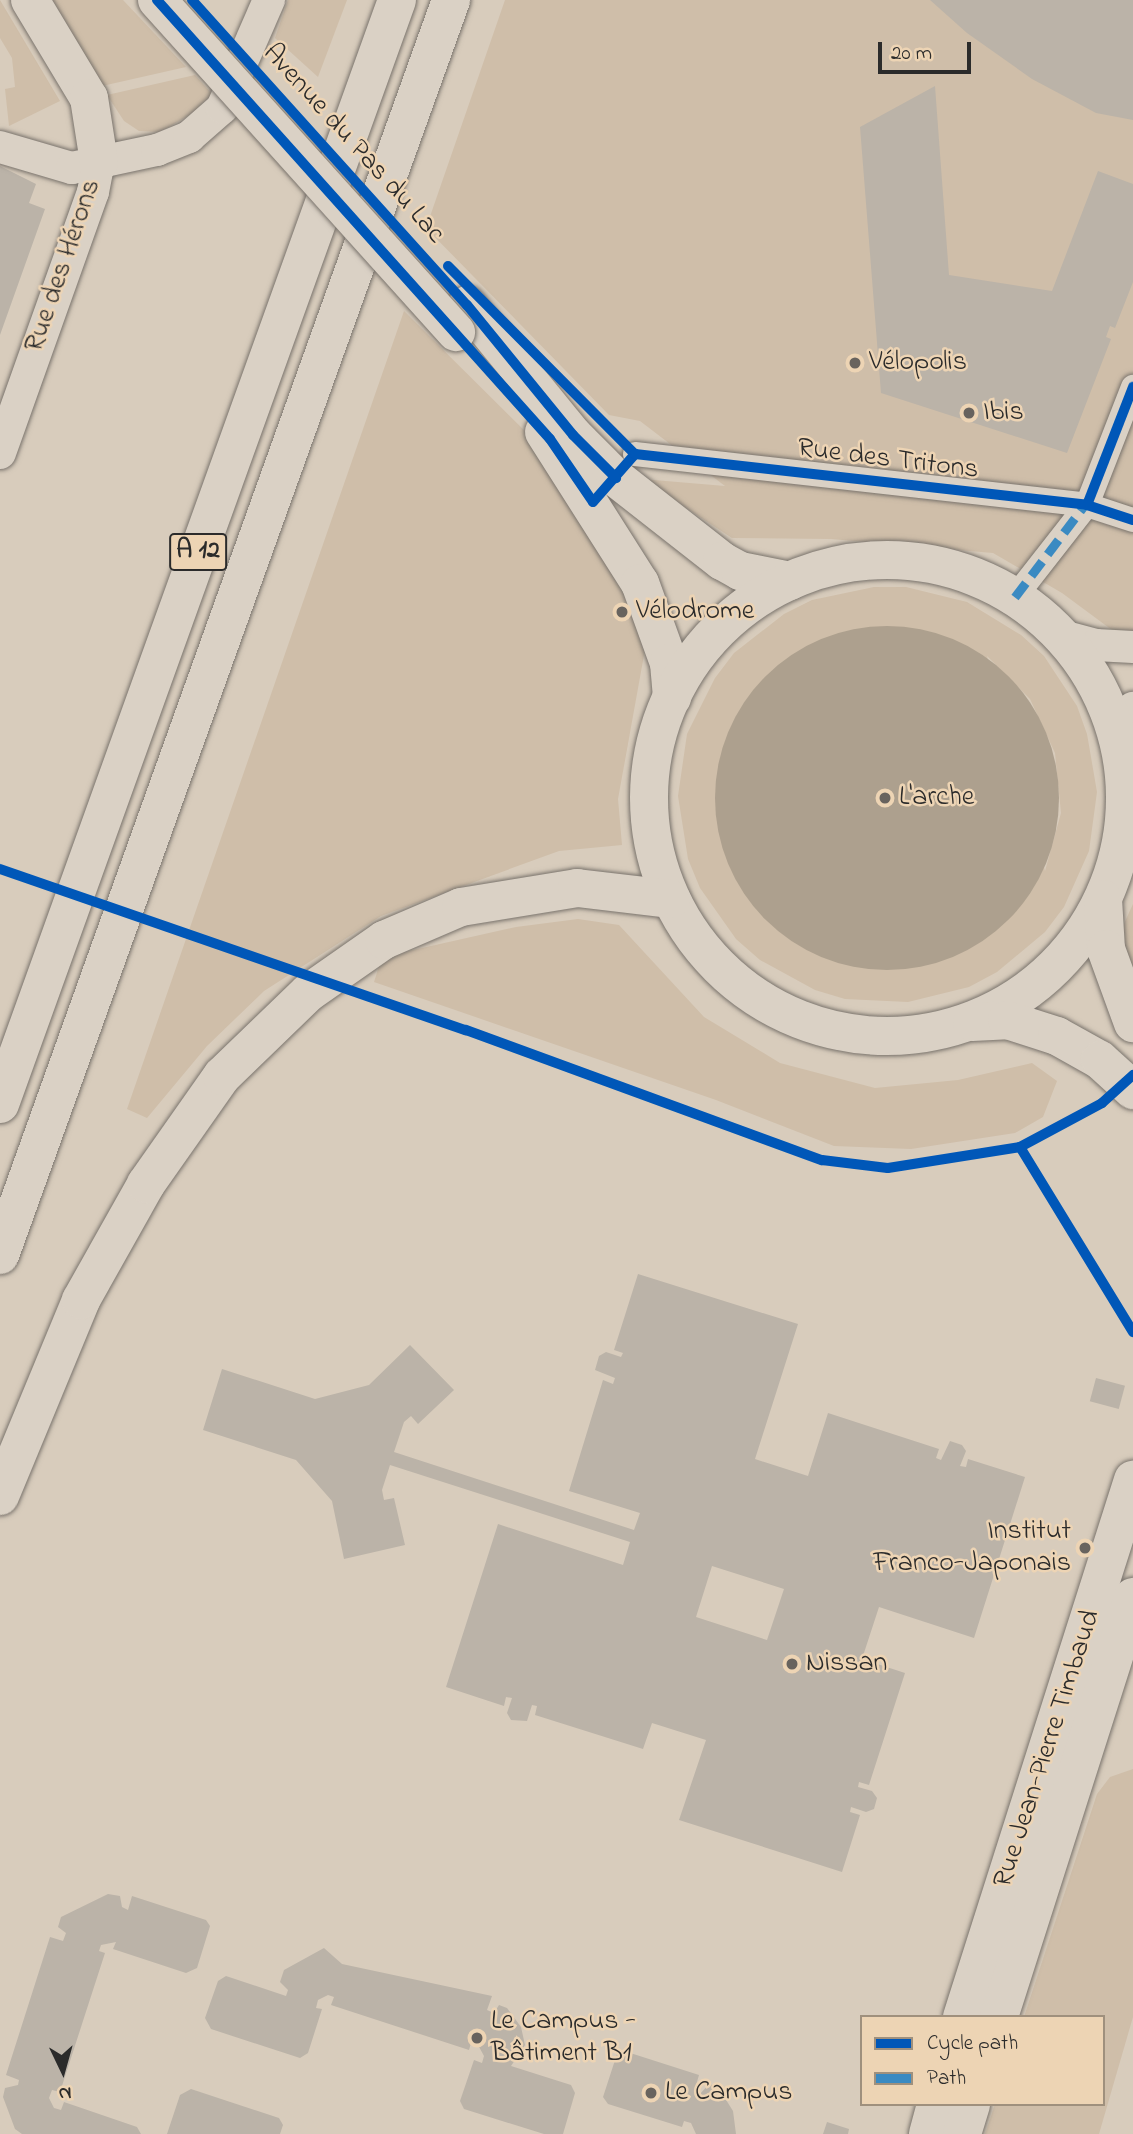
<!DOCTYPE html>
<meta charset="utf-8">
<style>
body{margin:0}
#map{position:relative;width:1133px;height:2134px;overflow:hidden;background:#d8ccbc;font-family:"Indie Flower",sans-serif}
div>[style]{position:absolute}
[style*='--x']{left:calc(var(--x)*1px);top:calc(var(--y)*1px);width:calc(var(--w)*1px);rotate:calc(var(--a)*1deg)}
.green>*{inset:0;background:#cfbea9}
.water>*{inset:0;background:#ada08e}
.round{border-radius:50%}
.building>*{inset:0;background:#bbb3a8;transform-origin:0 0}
.roads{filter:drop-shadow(0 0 2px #79736c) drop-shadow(0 0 2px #79736c)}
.pedestrian>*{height:24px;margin:-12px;padding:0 12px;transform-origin:12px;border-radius:12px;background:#dad1c5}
.minor>*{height:32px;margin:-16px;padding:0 16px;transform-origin:16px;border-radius:16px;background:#dad1c5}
.secondary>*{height:38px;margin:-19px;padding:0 19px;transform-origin:19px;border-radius:19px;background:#dad1c5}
.secondary>.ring{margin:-19px;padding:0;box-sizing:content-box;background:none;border:38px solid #dad1c5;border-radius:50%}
.motorway>*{height:38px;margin:-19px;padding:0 19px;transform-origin:19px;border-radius:19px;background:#dad1c5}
.bridges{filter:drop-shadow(0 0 2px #79736c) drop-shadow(0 0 2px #79736c)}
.secondary-bridge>*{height:38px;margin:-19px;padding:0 19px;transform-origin:19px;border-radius:19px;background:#dad1c5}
.quiet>*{height:9px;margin-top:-4.5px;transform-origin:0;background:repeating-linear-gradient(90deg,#3a8ac2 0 18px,transparent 0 27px)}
.cycleway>*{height:10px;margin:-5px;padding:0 5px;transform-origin:5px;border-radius:5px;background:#0057b8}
.dots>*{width:19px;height:19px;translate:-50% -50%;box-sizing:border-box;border:4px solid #edd4b4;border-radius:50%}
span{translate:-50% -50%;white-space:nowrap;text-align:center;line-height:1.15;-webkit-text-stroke:5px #edd4b4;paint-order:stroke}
.shield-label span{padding:2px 5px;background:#edd4b4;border:2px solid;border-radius:5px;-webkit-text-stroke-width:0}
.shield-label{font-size:26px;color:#2b2b2b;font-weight:700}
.street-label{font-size:28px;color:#2b2b2b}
.poi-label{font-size:28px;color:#2b2b2b}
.left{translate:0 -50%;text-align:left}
.right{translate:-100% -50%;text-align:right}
.legend{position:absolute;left:860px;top:2015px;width:245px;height:91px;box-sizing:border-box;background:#edd4b4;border:2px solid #9f907d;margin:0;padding:9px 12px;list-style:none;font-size:21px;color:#2b2b2b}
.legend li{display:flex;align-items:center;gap:14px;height:35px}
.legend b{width:35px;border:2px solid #9f907d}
.north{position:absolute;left:28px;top:2036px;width:70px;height:70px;-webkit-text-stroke:5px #edd4b4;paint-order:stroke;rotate:175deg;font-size:19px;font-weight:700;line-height:28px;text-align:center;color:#2b2b2b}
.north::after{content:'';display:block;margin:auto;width:24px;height:32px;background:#2b2b2b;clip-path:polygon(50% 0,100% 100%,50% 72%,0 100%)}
.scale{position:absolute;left:878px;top:42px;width:93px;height:32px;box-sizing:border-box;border:4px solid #2b2b2b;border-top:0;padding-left:9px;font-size:21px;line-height:24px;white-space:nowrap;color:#2b2b2b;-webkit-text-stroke:5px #edd4b4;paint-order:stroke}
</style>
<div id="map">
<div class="green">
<i style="clip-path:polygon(0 0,60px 101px,9px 126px,5px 89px,15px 87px,12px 58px,0 38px)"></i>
<i style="clip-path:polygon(48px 0,123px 0,186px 67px,102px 86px)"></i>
<i style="clip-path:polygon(288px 0,347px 0,318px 77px,275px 38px)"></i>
<i style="clip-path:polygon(505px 0,1133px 0,1133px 633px,1112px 630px,1062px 593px,993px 553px,831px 539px,732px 538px,642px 479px,725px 486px,640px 421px,609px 415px,426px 228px)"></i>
<i style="clip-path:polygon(195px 75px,212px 94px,193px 113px,160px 132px,139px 131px,124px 121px,107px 95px)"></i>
<i style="clip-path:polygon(404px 311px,547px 453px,591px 511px,646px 644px,618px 799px,622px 845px,559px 851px,381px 916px,264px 991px,207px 1046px,147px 1118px,127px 1109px)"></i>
<i style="clip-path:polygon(evenodd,874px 587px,906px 587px,967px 602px,1021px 635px,1044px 656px,1077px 706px,1087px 734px,1097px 792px,1089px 851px,1064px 907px,1045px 932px,997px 972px,969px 987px,908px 1002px,845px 999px,815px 990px,760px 960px,736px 939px,700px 888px,688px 859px,678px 796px,687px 734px,715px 678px,734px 653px,784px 614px,812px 600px,874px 587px,987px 656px,1030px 699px,1055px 753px,1061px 813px,1045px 871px,987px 656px)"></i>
<i style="clip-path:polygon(1133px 904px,1133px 1004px,1117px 939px)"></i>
<i style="clip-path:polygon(578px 919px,619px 925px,704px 1017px,780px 1063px,875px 1088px,958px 1080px,1032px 1063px,1057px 1081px,1043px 1117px,1015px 1133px,911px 1149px,834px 1146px,716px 1100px,374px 982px,382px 957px,516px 927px)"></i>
<i style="clip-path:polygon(1133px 1769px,1133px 2017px,1099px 2134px,985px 2134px,995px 2104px,1103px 2104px,1103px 2017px,1024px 2017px,1097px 1794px,1110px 1777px)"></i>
</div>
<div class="water">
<i class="round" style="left:715px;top:626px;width:344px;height:344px"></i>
</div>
<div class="building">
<i style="clip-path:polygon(930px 0,1133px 0,1133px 120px,1096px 113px,1032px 79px,967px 33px)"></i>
<i style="clip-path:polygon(935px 86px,949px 275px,1052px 291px,1098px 171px,1133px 184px,1133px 282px,1115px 328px,1110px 326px,1106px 337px,1111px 339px,1067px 453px,881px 393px,860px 127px)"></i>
<i style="clip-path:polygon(0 166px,36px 184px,29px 203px,45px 209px,0 335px)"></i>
<i style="clip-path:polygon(evenodd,638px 1274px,798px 1324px,755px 1459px,808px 1476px,828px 1413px,939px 1449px,936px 1458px,941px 1460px,950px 1441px,962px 1445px,966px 1451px,960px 1466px,966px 1467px,968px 1459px,1025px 1477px,974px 1638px,879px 1607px,862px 1659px,905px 1673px,869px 1785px,859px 1782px,858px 1787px,872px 1791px,877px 1798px,874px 1809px,866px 1812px,851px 1807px,850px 1812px,860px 1815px,842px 1872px,679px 1820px,706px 1740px,652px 1723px,643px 1749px,535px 1715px,537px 1706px,532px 1705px,527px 1721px,511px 1720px,507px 1713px,512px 1698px,506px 1697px,504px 1706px,446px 1687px,498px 1524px,623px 1565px,630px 1542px,390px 1465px,382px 1490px,384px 1500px,394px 1498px,405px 1545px,344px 1559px,332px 1501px,296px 1460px,203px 1430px,222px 1369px,315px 1399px,369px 1385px,410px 1345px,454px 1390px,418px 1424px,411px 1416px,404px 1422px,394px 1452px,634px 1530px,640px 1513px,569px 1491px,603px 1380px,613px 1384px,615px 1378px,595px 1370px,599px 1356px,606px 1352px,621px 1357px,623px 1353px,614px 1350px,638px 1274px,712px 1566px,784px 1589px,767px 1640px,696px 1617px,712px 1566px)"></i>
<i style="left:1096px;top:1378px;width:30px;height:24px;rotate:15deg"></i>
<i style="clip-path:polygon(108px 1894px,120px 1896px,122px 1907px,128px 1910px,132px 1896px,206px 1920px,210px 1926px,197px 1968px,186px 1973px,113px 1949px,116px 1942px,101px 1945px,99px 1951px,105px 1953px,60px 2092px,52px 2090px,49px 2098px,54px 2108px,61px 2110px,64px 2102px,137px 2127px,141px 2134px,22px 2134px,15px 2129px,3px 2097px,5px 2088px,18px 2085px,19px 2080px,6px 2075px,50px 1937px,63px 1941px,66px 1933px,58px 1927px,61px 1917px)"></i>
<i style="clip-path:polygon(324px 1948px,342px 1964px,492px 1996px,487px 2010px,494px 2013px,499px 2005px,507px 2008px,521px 2027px,525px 2045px,511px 2066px,571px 2085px,575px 2093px,563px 2134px,544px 2134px,464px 2109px,460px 2101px,474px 2060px,482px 2063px,484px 2056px,478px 2045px,471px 2043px,469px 2050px,331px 2005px,334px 1997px,328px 1995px,318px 2000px,316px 2008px,322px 2009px,308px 2053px,300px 2058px,211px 2029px,205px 2018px,218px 1981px,226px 1976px,286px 1996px,288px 1990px,280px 1982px,284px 1970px)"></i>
<i style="clip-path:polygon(624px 2051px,699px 2075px,694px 2092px,700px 2094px,709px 2084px,718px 2087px,733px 2111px,736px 2134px,696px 2134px,691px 2123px,684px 2121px,682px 2127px,608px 2104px,603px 2097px,617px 2054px)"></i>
<i style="clip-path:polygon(191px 2089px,279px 2118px,283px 2125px,280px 2134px,167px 2134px,180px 2095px)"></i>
<i style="clip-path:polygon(827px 2122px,849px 2129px,848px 2134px,823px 2134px)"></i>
</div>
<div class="roads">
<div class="pedestrian">
<i style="--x:635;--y:454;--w:455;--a:6.4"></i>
<i style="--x:1087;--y:505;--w:48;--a:18.1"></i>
<i style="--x:1015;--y:597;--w:117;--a:-52"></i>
<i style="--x:1087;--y:505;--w:127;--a:-68.7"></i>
</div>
<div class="minor">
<i style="--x:0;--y:147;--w:75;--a:16.3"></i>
<i style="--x:72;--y:168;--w:87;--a:-12"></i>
<i style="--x:157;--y:150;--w:35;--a:-22"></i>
<i style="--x:189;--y:137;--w:44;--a:-41.3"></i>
<i style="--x:222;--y:108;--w:118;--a:-66.5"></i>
<i style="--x:0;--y:453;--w:277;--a:-70.4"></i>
<i style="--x:93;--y:192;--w:31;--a:-79"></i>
<i style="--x:1062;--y:636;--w:35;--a:15"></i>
<i style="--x:1096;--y:645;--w:37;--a:3"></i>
<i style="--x:1121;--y:750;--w:44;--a:-74.1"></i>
</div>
<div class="secondary">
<i style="--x:30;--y:0;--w:114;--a:59"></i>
<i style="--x:89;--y:98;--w:65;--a:81.1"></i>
<i style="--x:467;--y:305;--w:168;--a:50.8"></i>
<i style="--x:573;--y:435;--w:61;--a:45"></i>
<i style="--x:616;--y:478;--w:135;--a:38.1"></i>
<i style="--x:722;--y:561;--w:21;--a:29"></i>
<i style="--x:740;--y:571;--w:51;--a:11.3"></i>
<i style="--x:544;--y:432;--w:179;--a:57.6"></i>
<i style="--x:640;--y:583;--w:85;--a:70.1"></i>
<i style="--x:669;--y:663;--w:35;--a:85"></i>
<i class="ring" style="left:649px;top:560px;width:438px;height:438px"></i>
<i style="--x:1103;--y:899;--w:50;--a:86.6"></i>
<i style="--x:1106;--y:949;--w:79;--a:70"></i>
<i style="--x:972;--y:1022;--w:35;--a:-3"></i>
<i style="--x:1007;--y:1020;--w:52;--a:17.7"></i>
<i style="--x:1057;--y:1036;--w:49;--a:29.2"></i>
<i style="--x:1100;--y:1060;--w:45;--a:42.3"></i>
<i style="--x:962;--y:2017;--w:564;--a:-72.34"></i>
<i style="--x:999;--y:2017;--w:441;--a:-72.3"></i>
<i style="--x:928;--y:2134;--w:31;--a:-75"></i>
<i style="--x:962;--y:2134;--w:31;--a:-73"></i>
</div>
<div class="motorway">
<i style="--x:0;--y:1104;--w:1173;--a:-70.22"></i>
<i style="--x:0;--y:1255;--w:1334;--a:-70.23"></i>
<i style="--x:0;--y:1496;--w:212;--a:-67.5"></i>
<i style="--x:81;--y:1300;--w:133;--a:-60.7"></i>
<i style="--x:146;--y:1184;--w:132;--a:-54.9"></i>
<i style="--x:222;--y:1076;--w:120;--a:-44"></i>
<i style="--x:308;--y:993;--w:93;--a:-34.9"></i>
<i style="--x:384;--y:940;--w:84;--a:-23.2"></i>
<i style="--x:461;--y:907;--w:118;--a:-9.3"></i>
<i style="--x:577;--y:888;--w:95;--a:6.7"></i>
</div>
</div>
<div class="bridges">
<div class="secondary-bridge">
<i style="--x:157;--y:0;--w:447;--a:48"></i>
</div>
</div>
<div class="quiet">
<i style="--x:1015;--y:597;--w:121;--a:-52.8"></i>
</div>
<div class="cycleway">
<i style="--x:157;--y:0;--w:589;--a:48.16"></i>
<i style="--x:550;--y:439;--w:76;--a:55.7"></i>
<i style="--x:593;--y:502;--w:64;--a:-48.8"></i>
<i style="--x:192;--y:0;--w:411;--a:48"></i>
<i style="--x:467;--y:305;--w:168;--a:50.8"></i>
<i style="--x:573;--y:435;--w:61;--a:45"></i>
<i style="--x:448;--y:266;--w:265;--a:45.2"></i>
<i style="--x:635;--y:454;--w:455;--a:6.4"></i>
<i style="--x:1087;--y:505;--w:48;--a:18.1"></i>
<i style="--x:1087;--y:505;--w:127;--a:-68.7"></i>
<i style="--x:0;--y:869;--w:493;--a:19.1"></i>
<i style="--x:466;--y:1030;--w:379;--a:20.1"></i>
<i style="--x:822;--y:1160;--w:66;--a:6.9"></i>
<i style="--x:888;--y:1168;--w:134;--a:-9"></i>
<i style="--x:1020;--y:1147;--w:93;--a:-28.2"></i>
<i style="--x:1102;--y:1103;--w:42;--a:-42.1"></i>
<i style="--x:1020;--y:1147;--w:217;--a:58.6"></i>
</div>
<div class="dots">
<i style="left:855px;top:363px;background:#68635e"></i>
<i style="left:969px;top:413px;background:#68635e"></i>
<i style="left:622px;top:612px;background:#68635e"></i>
<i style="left:885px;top:798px;background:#68635e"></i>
<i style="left:1085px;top:1548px;background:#68635e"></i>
<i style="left:792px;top:1664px;background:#68635e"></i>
<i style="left:477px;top:2038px;background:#68635e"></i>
<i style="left:651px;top:2093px;background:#68635e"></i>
</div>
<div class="shield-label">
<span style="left:198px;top:552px">A 12</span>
</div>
<div class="street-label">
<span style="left:353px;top:144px;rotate:48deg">Avenue du Pas du Lac</span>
<span style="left:64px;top:266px;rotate:-71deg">Rue des Hérons</span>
<span style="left:888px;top:460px;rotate:7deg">Rue des Tritons</span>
<span style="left:1048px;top:1749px;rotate:-72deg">Rue Jean-Pierre Timbaud</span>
</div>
<div class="poi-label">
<span class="left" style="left:869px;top:363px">Vélopolis</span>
<span class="left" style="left:983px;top:413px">Ibis</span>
<span class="left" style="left:636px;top:612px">Vélodrome</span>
<span class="left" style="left:899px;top:798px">L'arche</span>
<span class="right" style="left:1071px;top:1548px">Institut<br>Franco-Japonais</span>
<span class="left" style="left:806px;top:1664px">Nissan</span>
<span class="left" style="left:491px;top:2038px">Le Campus -<br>Bâtiment B1</span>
<span class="left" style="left:665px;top:2093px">Le Campus</span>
</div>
<ul class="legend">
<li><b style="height:9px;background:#0057b8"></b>Cycle path</li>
<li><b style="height:9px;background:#3a8ac2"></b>Path</li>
</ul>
<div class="north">N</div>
<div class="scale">20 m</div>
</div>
